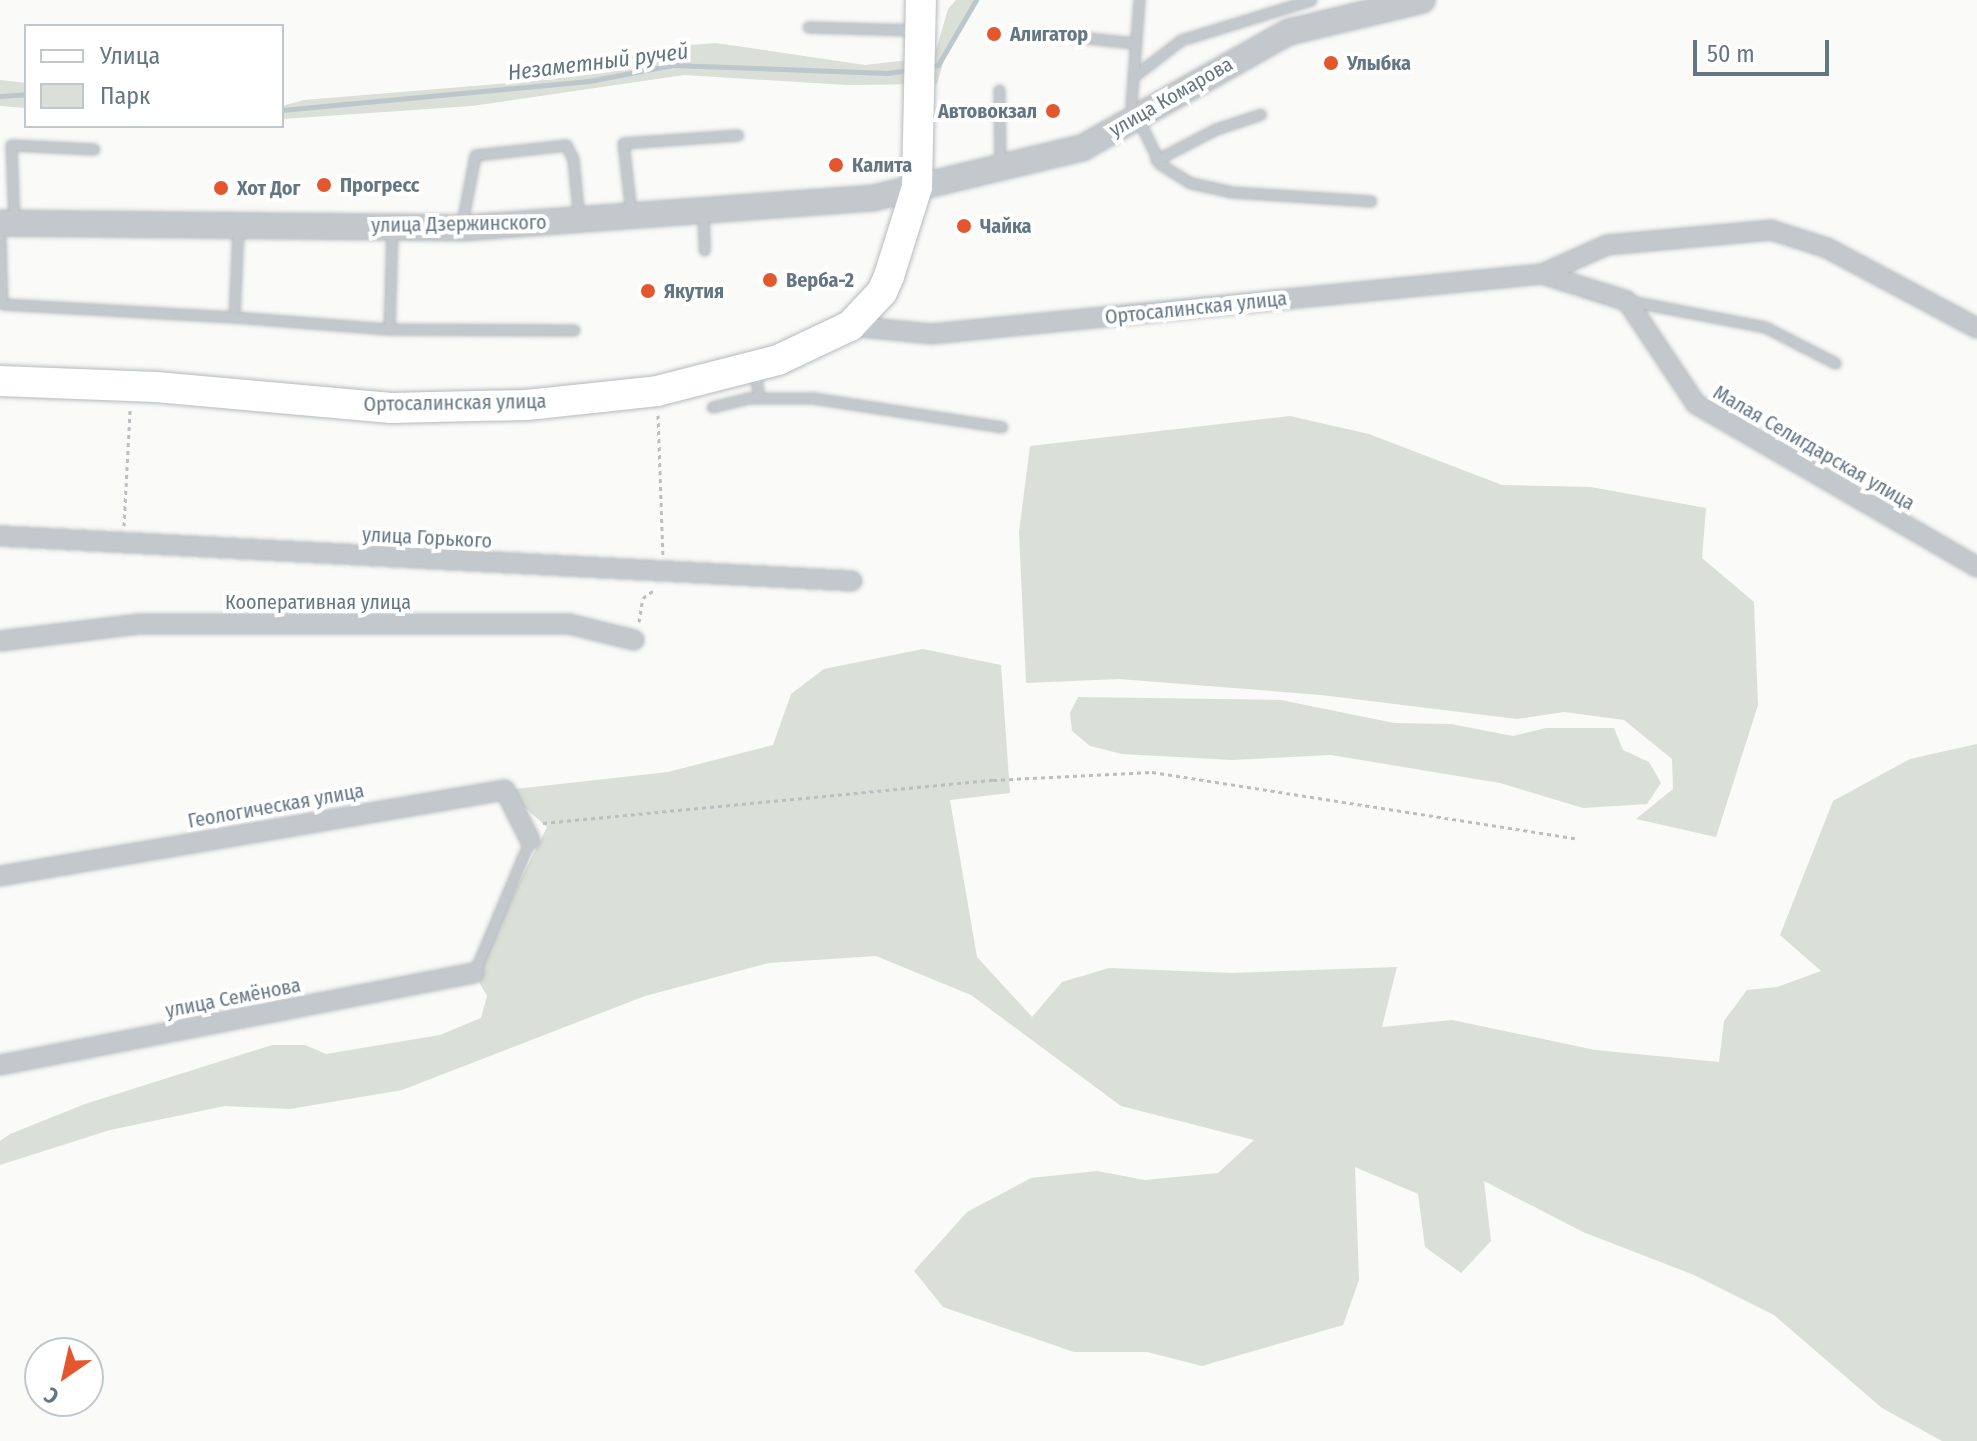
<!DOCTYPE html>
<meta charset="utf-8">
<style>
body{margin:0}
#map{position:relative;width:1977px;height:1441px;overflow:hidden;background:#fafaf8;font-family:"Fira Sans Condensed",sans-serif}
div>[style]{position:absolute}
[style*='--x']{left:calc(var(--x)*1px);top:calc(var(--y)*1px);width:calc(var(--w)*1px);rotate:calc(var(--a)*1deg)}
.green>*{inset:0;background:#dadfd7}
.stream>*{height:5px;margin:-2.5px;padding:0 2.5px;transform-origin:2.5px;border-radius:2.5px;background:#bbc7cb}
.path>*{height:3px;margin-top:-1.5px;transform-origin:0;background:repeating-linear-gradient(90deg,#bbbfc2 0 4px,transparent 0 8px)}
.roads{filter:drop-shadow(0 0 2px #b5babe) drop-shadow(0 0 2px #b5babe)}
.service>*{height:9px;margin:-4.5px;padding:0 4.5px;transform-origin:4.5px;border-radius:4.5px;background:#c3c8cc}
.minor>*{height:18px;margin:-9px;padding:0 9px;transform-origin:9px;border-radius:9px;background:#c3c8cc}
.tertiary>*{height:24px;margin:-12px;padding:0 12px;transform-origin:12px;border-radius:12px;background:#c3c8cc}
.primary>*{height:30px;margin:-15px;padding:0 15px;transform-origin:15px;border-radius:15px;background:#fff}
.dots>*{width:22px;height:22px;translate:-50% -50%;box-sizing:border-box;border:4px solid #fff;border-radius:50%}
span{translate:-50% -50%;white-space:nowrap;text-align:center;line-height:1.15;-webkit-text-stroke:8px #fff;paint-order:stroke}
.poi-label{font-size:20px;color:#657683;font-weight:700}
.left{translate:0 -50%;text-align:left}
.right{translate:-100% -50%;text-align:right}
.street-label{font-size:20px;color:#657683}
.water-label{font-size:22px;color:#60757c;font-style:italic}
.legend{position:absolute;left:24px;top:24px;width:260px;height:104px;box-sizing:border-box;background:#fff;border:2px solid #c1c8cd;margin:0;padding:10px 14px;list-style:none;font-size:24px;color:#657683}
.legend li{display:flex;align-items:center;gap:16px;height:40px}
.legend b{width:40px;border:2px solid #c1c8cd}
.north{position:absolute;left:24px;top:1337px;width:80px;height:80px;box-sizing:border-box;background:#fff;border:2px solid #c1c8cd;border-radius:50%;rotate:214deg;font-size:22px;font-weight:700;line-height:32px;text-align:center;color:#657683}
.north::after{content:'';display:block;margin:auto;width:28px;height:36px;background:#e4572e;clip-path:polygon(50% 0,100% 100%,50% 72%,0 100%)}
.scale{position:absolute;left:1693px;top:40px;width:136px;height:36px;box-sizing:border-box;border:4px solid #657683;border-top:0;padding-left:10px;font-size:24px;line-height:28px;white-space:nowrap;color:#657683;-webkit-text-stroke:6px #fff;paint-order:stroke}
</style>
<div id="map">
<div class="green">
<i style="clip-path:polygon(956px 0,979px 0,944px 60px,937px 84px,847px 85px,684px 75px,472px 106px,282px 119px,282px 106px,304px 100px,535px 81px,665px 47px,716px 43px,865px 65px,934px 57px,948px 9px)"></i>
<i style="clip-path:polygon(0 80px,26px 83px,26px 108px,0 106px)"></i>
<i style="clip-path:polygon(1290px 416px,1369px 434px,1502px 485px,1591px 487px,1706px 508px,1702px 558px,1754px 602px,1758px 705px,1716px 837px,1636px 819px,1673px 789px,1672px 759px,1624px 720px,1564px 712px,1517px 719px,1321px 695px,1119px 679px,1026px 683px,1019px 532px,1030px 446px)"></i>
<i style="clip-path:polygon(923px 649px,1001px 665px,1010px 793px,950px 800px,977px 957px,1032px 1017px,1062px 982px,1109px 968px,1232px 973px,1397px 967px,1382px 1027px,1452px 1020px,1595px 1050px,1719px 1062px,1724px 1021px,1747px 990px,1777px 987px,1821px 971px,1780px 935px,1833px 801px,1910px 759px,1977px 744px,1977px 1441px,1942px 1441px,1882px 1408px,1774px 1315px,1694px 1275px,1583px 1232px,1484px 1181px,1491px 1241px,1461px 1273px,1425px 1247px,1418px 1194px,1355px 1167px,1359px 1280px,1343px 1325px,1202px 1366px,1147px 1352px,1074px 1352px,943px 1307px,914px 1271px,967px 1212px,1031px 1178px,1097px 1171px,1145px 1180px,1218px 1173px,1254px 1140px,1121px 1106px,971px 995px,876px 956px,769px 963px,645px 996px,402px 1090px,290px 1109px,225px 1106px,110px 1130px,0 1165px,0 1141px,10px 1134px,85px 1104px,272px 1045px,305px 1045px,326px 1054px,440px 1035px,481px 1018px,487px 996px,474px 973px,547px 827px,505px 790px,668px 772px,773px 745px,791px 694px,824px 669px)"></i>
<i style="clip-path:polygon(1078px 697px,1281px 700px,1394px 723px,1451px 724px,1513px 736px,1546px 728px,1614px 728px,1623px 750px,1649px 762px,1661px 783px,1647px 804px,1583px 808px,1500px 783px,1331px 755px,1232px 760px,1122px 754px,1090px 746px,1072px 731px,1070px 713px)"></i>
</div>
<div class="stream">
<i style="--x:931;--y:66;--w:7;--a:-8"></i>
<i style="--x:938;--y:65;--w:75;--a:-59.7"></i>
<i style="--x:0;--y:96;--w:26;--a:-4"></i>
<i style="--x:282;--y:110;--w:308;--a:-5.4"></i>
<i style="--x:589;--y:81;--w:85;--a:-10.9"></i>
<i style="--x:672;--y:65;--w:215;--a:2.1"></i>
<i style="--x:887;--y:73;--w:22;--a:-8"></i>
</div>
<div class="path">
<i style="--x:658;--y:415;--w:140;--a:88"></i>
<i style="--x:124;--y:526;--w:116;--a:-87"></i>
<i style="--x:639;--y:622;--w:24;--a:-81"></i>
<i style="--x:643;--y:598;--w:14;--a:-36"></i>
<i style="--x:543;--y:823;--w:452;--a:-5.5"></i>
<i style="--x:993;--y:780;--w:159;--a:-2.9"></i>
<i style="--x:1152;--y:772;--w:428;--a:8.9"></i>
</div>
<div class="roads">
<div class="service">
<i style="--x:1139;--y:0;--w:104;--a:94.4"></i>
<i style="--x:1131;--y:104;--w:67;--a:64.2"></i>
<i style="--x:1160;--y:164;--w:36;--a:32"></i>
<i style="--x:1191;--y:183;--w:42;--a:12.4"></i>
<i style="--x:1232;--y:192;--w:139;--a:3.7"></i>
<i style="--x:808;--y:27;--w:106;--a:1.6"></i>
<i style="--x:1070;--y:36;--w:64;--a:6.2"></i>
<i style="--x:1133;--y:77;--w:61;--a:-37.6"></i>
<i style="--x:1181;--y:40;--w:136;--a:-17.1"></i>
<i style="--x:999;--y:90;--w:77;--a:89.3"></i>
<i style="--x:1156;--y:160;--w:68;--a:-27.3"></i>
<i style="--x:1216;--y:129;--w:47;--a:-18.4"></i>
<i style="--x:631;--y:212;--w:69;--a:-96.6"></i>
<i style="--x:623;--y:143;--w:115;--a:-4"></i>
<i style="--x:703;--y:213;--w:37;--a:88"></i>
<i style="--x:14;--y:220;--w:75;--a:-92.3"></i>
<i style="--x:11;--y:145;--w:83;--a:2.8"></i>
<i style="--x:238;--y:228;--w:89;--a:92.6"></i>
<i style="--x:234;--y:317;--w:155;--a:4.4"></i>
<i style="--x:461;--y:228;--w:74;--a:-79.1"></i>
<i style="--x:475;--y:155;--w:92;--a:-6.3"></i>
<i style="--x:566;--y:145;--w:16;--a:63"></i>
<i style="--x:573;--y:159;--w:60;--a:84.3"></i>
<i style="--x:392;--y:229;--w:100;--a:91.7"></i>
<i style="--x:389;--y:329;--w:185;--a:0.3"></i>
<i style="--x:0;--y:238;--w:66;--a:88.3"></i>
<i style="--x:2;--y:304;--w:232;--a:3.2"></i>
<i style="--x:1630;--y:301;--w:137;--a:10.9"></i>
<i style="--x:1765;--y:327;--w:79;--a:27.2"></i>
<i style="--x:754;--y:369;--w:28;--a:80"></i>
<i style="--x:712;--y:407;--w:36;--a:-14"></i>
<i style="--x:747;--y:398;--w:66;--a:0"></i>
<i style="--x:813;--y:398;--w:191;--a:8.7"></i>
<i style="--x:474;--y:973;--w:144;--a:-67.2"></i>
</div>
<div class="minor">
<i style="--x:1542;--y:274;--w:71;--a:-24"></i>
<i style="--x:1607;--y:245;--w:165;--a:-5.2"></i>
<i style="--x:1771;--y:230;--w:59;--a:17.8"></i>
<i style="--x:1827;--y:248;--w:170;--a:28.1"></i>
<i style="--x:850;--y:326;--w:81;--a:5.6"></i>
<i style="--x:931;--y:334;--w:614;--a:-5.61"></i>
<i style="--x:1542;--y:274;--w:89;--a:17.6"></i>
<i style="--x:1627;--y:301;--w:124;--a:56.2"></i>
<i style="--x:1696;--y:404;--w:325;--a:30.1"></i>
<i style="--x:0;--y:536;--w:853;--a:3.02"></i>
<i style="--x:0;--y:641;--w:139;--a:-7"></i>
<i style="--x:138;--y:624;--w:431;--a:0"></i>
<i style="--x:569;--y:624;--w:67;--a:13.8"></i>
<i style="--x:0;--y:876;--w:512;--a:-9.66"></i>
<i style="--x:505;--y:790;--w:56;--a:63.4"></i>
<i style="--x:0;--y:1065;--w:483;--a:-11"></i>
</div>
<div class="tertiary">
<i style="--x:0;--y:223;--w:464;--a:0.6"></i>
<i style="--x:464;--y:228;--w:410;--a:-4.2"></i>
<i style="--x:873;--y:198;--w:215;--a:-13.5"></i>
<i style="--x:1082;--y:148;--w:237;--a:-29.3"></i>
<i style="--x:1289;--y:32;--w:137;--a:-13.5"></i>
</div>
<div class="primary">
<i style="--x:0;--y:381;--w:156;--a:2.2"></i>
<i style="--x:156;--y:387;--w:236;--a:5.1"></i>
<i style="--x:391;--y:408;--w:136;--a:-1.3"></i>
<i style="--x:527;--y:405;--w:131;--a:-6.1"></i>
<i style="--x:657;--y:391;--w:125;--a:-14.4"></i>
<i style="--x:778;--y:360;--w:80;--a:-25.3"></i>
<i style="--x:850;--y:326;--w:47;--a:-46.7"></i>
<i style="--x:882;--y:292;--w:17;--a:-66"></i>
<i style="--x:889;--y:276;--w:93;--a:-72.5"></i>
<i style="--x:917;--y:187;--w:187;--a:-88.8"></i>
</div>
</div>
<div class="dots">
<i style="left:994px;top:34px;background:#e4572e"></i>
<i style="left:1331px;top:63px;background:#e4572e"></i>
<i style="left:1053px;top:111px;background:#e4572e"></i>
<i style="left:836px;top:165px;background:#e4572e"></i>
<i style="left:324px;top:185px;background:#e4572e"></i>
<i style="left:221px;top:188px;background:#e4572e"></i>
<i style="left:964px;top:226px;background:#e4572e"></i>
<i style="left:770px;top:280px;background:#e4572e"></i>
<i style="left:648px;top:291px;background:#e4572e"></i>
</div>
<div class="poi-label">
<span class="left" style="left:1010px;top:34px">Алигатор</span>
<span class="left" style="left:1347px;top:63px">Улыбка</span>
<span class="right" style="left:1037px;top:111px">Автовокзал</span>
<span class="left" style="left:852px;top:165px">Калита</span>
<span class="left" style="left:340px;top:185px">Прогресс</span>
<span class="left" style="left:237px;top:188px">Хот Дог</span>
<span class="left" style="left:980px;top:226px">Чайка</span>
<span class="left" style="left:786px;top:280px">Верба-2</span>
<span class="left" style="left:664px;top:291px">Якутия</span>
</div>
<div class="street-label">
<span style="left:1171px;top:97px;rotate:-30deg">улица Комарова</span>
<span style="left:459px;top:224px;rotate:-1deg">улица Дзержинского</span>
<span style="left:1196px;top:308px;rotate:-6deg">Ортосалинская улица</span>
<span style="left:455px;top:403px;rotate:-1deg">Ортосалинская улица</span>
<span style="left:1814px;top:448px;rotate:30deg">Малая Селигдарская улица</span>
<span style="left:427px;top:538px;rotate:3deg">улица Горького</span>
<span style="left:318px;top:602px">Кооперативная улица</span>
<span style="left:276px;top:806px;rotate:-10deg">Геологическая улица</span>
<span style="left:233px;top:998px;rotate:-11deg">улица Семёнова</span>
</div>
<div class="water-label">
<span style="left:598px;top:62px;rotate:-7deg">Незаметный ручей</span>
</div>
<ul class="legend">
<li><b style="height:10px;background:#fff"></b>Улица</li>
<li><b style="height:22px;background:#dadfd7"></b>Парк</li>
</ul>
<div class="north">С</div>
<div class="scale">50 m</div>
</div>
